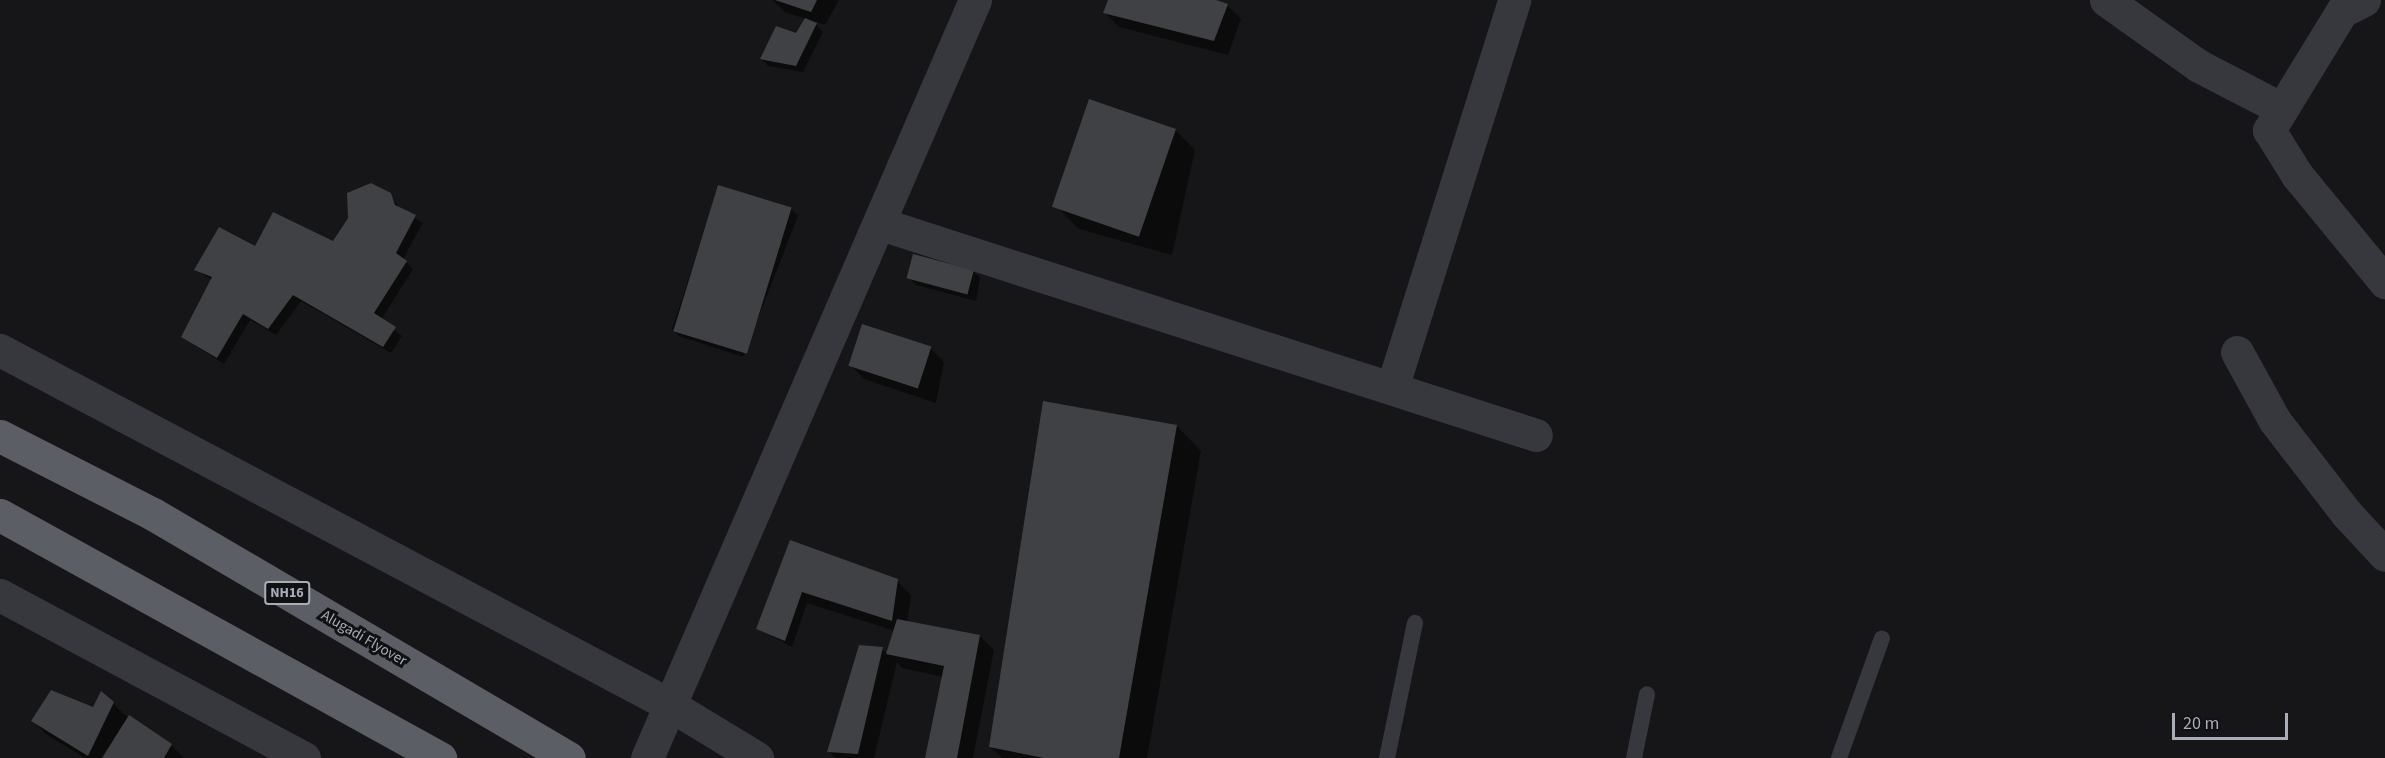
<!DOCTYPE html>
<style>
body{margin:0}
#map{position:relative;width:2385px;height:758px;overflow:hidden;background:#161618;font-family:"Source Sans 3",sans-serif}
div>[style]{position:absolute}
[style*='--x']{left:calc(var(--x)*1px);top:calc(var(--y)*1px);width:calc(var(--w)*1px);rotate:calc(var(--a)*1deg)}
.shadow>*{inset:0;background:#0007}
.building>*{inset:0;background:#404145;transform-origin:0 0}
.service>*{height:16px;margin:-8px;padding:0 8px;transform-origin:8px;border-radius:8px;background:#37383d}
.minor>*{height:33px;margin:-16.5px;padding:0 16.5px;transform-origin:16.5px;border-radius:16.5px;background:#37383d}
.tertiary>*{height:33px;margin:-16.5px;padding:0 16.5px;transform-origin:16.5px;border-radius:16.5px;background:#37383d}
.trunk>*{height:33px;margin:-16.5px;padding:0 16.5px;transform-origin:16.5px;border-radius:16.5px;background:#5b5e65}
span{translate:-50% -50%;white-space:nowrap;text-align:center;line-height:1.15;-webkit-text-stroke:6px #111113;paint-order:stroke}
.shield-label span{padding:2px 4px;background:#111113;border:2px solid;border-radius:4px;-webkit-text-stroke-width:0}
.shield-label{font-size:14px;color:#a8adb8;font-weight:700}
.street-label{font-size:15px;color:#a8adb8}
.scale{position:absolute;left:2172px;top:713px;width:116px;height:27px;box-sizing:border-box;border:3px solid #a8adb8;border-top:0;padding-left:8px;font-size:18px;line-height:21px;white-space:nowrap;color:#a8adb8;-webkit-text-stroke:4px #111113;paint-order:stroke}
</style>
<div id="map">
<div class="shadow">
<i style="clip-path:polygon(772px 0,839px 0,825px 25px,813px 21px,823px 32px,803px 72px,768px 66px,762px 59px,796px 35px,806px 19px,785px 12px)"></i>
<i style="clip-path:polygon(1110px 0,1211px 0,1227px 5px,1241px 19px,1228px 55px,1119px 27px,1105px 13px)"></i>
<i style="clip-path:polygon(1175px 130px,1195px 150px,1172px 255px,1079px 229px,1059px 209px)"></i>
<i style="clip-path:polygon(719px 187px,791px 209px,798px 216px,743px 357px,679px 336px,672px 329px)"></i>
<i style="clip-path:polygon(390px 194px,400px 209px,423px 223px,403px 259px,413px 269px,381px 320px,402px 336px,391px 353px,301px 301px,276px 335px,250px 320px,224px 364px,182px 337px,212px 280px,196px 270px,256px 248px,334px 243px)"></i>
<i style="clip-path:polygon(973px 271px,980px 278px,976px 301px,916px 285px,909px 278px)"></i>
<i style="clip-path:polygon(930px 348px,944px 362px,936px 403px,864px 379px,850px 365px)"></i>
<i style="clip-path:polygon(1177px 426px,1201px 451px,1147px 758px,1002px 758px,990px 747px)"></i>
<i style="clip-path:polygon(897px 581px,911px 595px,907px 623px,980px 636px,994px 650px,973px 758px,927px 758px,943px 677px,902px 668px,897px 662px,874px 758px,835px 758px,829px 752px,882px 649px,888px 654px,895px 631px,807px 603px,792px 647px,758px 629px,774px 583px)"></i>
<i style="clip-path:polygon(113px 703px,128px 718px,171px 745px,184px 758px,85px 758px,47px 735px,33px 721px)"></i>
</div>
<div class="building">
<i style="clip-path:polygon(775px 0,817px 0,811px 12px)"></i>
<i style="clip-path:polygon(1108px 0,1216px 0,1228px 4px,1214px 41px,1103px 13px)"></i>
<i style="clip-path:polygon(805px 18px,817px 23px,796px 66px,760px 59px,776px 26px,796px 33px)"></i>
<i style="left:1089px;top:99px;width:92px;height:114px;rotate:19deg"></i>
<i style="clip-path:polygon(371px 183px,391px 193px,395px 205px,416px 215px,396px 253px,407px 261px,374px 313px,396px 327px,383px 347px,293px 295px,268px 329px,243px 314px,217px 358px,181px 337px,212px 277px,194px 270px,219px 227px,255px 246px,273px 212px,333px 241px,348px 218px,347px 193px)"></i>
<i style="left:718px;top:185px;width:77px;height:153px;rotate:17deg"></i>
<i style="left:913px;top:254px;width:63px;height:25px;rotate:15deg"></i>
<i style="left:862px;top:324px;width:73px;height:44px;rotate:18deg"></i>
<i style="clip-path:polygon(1043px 401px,1177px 425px,1119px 758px,1044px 758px,989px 747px)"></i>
<i style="clip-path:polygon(790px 540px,898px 579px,892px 621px,802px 592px,785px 641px,756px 629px)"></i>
<i style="clip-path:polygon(897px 619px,980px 635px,957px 758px,925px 758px,944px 666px,886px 654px)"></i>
<i style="clip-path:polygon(859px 645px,883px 647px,858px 754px,827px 752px)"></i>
<i style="clip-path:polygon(51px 690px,93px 707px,101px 691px,114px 702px,88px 756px,31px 721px)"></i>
<i style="clip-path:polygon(129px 715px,172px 744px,164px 758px,102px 758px)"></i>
</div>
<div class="service">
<i style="--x:1387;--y:758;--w:138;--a:-78.3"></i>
<i style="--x:1634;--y:758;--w:65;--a:-78.5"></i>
<i style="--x:1839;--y:758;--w:127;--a:-70.3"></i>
</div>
<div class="minor">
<i style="--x:2106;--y:0;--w:114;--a:35.4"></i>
<i style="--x:2199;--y:66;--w:93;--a:27.4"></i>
<i style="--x:2364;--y:0;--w:25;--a:153"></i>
<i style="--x:2342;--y:11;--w:140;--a:121.5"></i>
<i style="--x:2269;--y:130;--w:53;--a:58.1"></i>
<i style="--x:2297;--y:175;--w:139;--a:50.6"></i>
<i style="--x:881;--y:224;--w:688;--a:17.86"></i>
<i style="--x:2237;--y:352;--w:79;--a:61.2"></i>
<i style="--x:2275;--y:421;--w:116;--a:52.3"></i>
<i style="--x:2346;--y:513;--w:57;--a:47.1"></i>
<i style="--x:1392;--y:388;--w:407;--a:-72.5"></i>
<i style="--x:647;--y:758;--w:826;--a:-66.6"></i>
</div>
<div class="tertiary">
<i style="--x:0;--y:350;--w:758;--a:27.92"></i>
<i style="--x:670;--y:705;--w:102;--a:31.3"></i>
<i style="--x:0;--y:595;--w:345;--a:28.2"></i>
</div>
<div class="trunk">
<i style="--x:0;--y:436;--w:172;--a:27"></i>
<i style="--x:153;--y:514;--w:482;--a:30.4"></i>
<i style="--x:0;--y:515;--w:503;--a:28.91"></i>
</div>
<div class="shield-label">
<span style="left:287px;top:593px">NH16</span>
</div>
<div class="street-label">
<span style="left:364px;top:638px;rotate:30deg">Alugadi Flyover</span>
</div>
<div class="scale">20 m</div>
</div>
